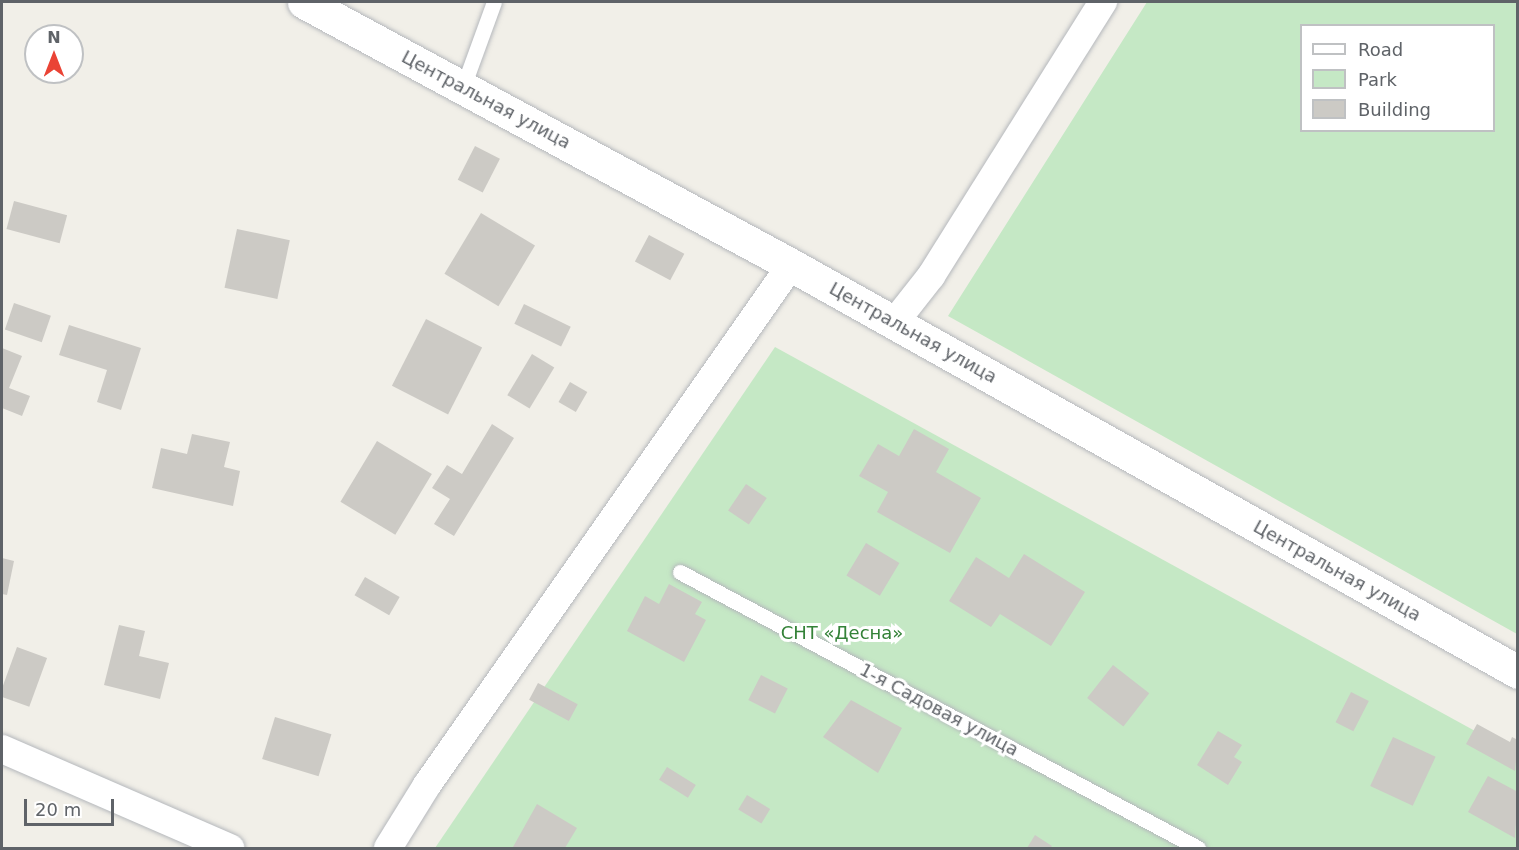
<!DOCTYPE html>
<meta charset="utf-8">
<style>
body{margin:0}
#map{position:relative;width:1519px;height:850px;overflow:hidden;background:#f1efe8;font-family:"DejaVu Sans",sans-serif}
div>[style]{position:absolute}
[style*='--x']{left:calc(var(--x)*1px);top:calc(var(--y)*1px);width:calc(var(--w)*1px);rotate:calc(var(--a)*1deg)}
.green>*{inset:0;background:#c5e8c5}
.building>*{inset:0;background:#cccac5;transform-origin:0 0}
.roads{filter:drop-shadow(0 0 2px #b5b8bc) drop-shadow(0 0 2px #b5b8bc)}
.lane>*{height:15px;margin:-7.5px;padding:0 7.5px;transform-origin:7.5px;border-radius:7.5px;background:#fff}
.street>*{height:28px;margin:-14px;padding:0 14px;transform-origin:14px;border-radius:14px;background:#fff}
.secondary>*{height:33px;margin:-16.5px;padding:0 16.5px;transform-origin:16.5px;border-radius:16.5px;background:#fff}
span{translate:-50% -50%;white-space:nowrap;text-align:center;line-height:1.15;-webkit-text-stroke:6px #fff;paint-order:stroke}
.street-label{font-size:18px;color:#5f6368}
.park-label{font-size:18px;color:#348238}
.frame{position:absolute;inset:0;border:3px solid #5f6368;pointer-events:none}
.legend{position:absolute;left:1300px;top:24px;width:195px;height:108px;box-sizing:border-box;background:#fff;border:2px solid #bfc1c3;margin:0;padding:8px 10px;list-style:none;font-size:18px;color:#5f6368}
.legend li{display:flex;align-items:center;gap:12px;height:30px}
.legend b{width:30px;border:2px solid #bfc1c3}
.north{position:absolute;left:24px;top:24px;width:60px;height:60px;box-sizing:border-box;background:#fff;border:2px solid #bfc1c3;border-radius:50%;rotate:0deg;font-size:16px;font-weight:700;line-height:24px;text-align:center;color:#5f6368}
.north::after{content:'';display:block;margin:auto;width:21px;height:27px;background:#ea4335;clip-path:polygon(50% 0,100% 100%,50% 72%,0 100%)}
.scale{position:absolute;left:24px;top:799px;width:90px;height:27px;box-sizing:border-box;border:3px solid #5f6368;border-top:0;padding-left:8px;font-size:18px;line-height:21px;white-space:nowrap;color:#5f6368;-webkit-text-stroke:4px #fff;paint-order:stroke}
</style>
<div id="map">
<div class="green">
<i style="clip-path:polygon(evenodd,1147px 2px,1517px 2px,1517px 634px,948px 316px,1147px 2px,1302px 26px,1494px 26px,1494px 130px,1302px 130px,1302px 26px)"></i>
<i style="clip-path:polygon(775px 347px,1517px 754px,1517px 848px,435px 848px)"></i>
</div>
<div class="building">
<i style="left:475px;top:146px;width:28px;height:38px;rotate:27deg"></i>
<i style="left:14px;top:201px;width:55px;height:29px;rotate:15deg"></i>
<i style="left:481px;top:213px;width:63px;height:71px;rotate:31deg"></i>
<i style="left:237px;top:229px;width:54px;height:60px;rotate:12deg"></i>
<i style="left:649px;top:235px;width:40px;height:30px;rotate:28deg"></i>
<i style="left:14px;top:303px;width:39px;height:28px;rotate:19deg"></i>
<i style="left:524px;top:304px;width:52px;height:22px;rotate:26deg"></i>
<i style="left:426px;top:319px;width:63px;height:75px;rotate:27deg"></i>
<i style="clip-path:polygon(69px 325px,141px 348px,121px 410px,97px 402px,107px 370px,59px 355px)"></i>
<i style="clip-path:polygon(2px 348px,22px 356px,9px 388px,30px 396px,22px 416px,2px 408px)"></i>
<i style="left:532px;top:354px;width:26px;height:48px;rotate:31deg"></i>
<i style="left:570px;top:382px;width:20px;height:23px;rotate:30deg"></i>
<i style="clip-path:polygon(492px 424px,514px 438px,454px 536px,434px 524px,450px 499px,432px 488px,447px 465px,462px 474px)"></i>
<i style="clip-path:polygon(914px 429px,949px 449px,936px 472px,981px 498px,950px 553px,877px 512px,888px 492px,859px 476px,878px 444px,899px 456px)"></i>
<i style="clip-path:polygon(192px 434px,230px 442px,224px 467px,240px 471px,233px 506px,152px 488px,161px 448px,187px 454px)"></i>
<i style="left:377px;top:441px;width:64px;height:71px;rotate:31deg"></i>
<i style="left:746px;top:484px;width:25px;height:32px;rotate:34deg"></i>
<i style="left:866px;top:543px;width:39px;height:38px;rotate:31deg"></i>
<i style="clip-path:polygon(1024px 554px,1085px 592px,1051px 646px,1000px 614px,991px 627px,949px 601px,976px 557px,1009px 578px)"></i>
<i style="clip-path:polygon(2px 558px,14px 561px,7px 595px,2px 594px)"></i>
<i style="left:365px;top:577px;width:40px;height:21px;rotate:30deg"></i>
<i style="clip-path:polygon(669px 584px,702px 602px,695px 614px,706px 620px,684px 662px,627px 631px,645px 596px,659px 604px)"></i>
<i style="clip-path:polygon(119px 625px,145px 631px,139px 656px,169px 663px,160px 699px,104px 685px)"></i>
<i style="left:17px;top:647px;width:32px;height:52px;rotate:20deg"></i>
<i style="left:1113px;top:665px;width:46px;height:42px;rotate:38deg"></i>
<i style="left:761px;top:675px;width:30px;height:28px;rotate:27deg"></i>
<i style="left:538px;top:683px;width:45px;height:19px;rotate:28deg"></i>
<i style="left:1351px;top:692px;width:20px;height:34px;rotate:27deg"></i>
<i style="clip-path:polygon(851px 700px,902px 728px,878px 773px,823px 737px)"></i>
<i style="left:275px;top:717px;width:59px;height:44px;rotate:17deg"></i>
<i style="clip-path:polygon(1477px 724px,1510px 742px,1512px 737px,1518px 740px,1515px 771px,1466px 744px)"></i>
<i style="clip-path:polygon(1218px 731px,1242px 745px,1234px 757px,1242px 762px,1228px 785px,1197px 765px)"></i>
<i style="left:1393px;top:737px;width:47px;height:54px;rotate:25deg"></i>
<i style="left:667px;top:767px;width:34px;height:15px;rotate:32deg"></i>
<i style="clip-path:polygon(1488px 776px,1518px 792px,1515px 838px,1468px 812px)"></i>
<i style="left:747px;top:795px;width:27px;height:17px;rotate:31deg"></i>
<i style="clip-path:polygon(537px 804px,577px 828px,565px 848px,513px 847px)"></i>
<i style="clip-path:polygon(1035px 835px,1052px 846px,1050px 848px,1027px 848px)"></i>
</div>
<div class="roads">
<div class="lane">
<i style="--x:463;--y:87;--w:90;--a:-70"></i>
<i style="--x:680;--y:572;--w:587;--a:28.05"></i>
</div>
<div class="street">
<i style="--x:894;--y:323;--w:60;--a:-51.8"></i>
<i style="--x:931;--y:276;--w:324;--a:-57.9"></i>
<i style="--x:2;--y:749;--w:249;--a:23.5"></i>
<i style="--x:388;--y:848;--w:74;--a:-58.2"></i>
<i style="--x:427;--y:785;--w:635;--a:-55.01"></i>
</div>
<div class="secondary">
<i style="--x:304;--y:2;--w:553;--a:28.37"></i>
<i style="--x:791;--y:265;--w:833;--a:29.24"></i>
</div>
</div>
<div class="street-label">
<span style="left:486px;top:100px;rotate:28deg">Центральная улица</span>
<span style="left:913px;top:333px;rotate:29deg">Центральная улица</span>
<span style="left:1337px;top:571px;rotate:29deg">Центральная улица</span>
<span style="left:939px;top:710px;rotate:28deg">1-я Садовая улица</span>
</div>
<div class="park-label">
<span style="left:842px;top:633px">СНТ «Десна»</span>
</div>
<div class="frame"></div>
<ul class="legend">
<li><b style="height:8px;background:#fff"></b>Road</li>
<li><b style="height:16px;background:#c5e8c5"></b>Park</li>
<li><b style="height:16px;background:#cccac5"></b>Building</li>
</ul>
<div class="north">N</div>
<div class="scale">20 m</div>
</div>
